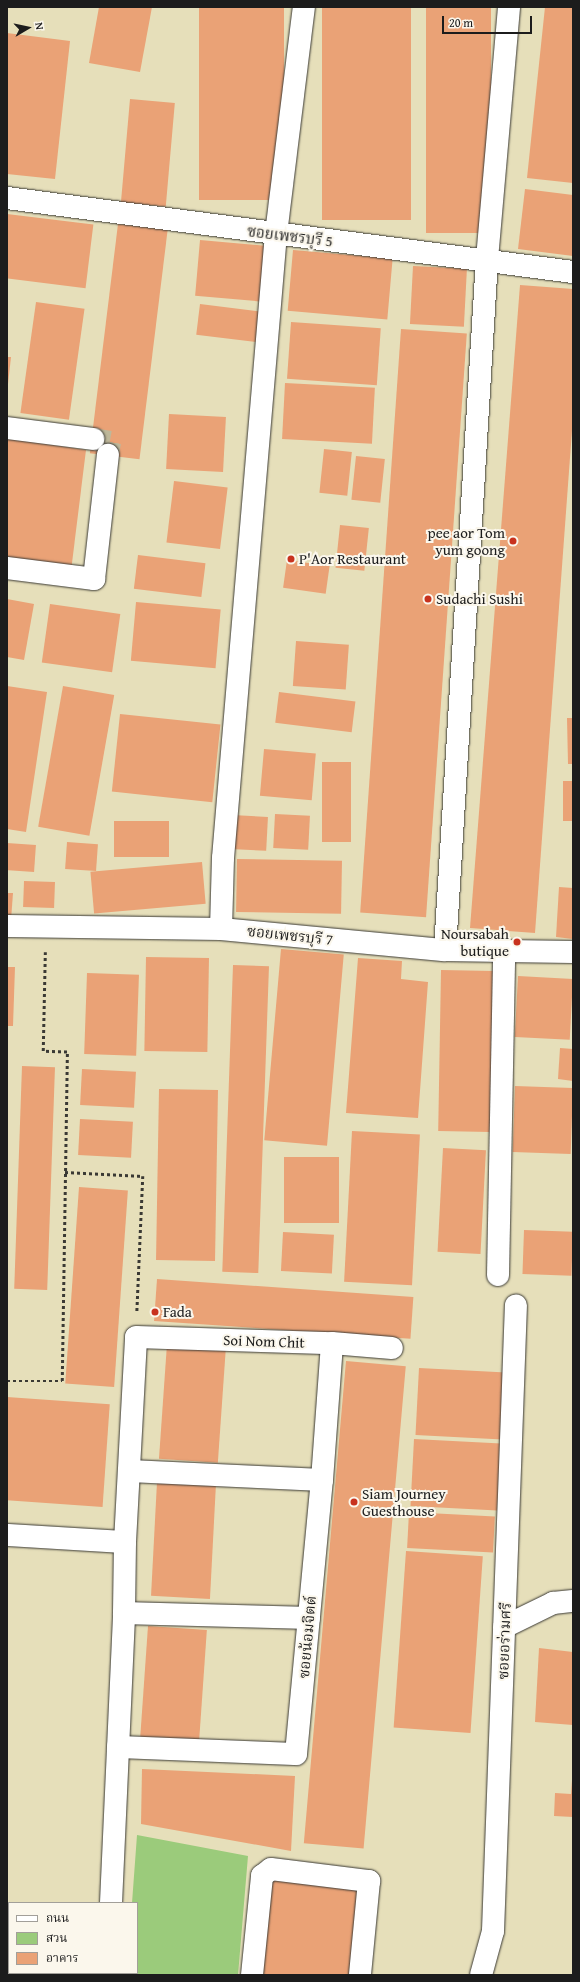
<!DOCTYPE html>
<meta charset="utf-8">
<style>
body{margin:0}
#map{position:relative;width:580px;height:1982px;overflow:hidden;background:#e6dfba;font-family:"Gentium Book Plus","Noto Serif Thai",serif}
div>[style]{position:absolute}
[style*='--x']{left:calc(var(--x)*1px);top:calc(var(--y)*1px);width:calc(var(--w)*1px);rotate:calc(var(--a)*1deg)}
.green>*{inset:0;background:#9bcb7b}
.building>*{inset:0;background:#eaa276;transform-origin:0 0}
.minor-tunnel>*{height:22px;margin-top:-11px;transform-origin:0;background:repeating-linear-gradient(90deg,#beb89a 0 22px,transparent 0 33px)}
.path>*{height:2.5px;margin-top:-1.25px;transform-origin:0;background:repeating-linear-gradient(90deg,#3a3934 0 3px,transparent 0 6px)}
.roads{filter:drop-shadow(0 0 1px #3a3934) drop-shadow(0 0 1px #3a3934)}
.minor>*{height:22px;margin:-11px;padding:0 11px;transform-origin:11px;border-radius:11px;background:#fff}
.dots>*{width:11px;height:11px;translate:-50% -50%;box-sizing:border-box;border:2px solid #fbf7ec;border-radius:50%}
span{translate:-50% -50%;white-space:nowrap;text-align:center;line-height:1.15;-webkit-text-stroke:4px #fbf7ec;paint-order:stroke}
.street-label{font-size:15px;color:#1c1c1c}
.poi-label{font-size:15px;color:#1c1c1c}
.right{translate:-100% -50%;text-align:right}
.left{translate:0 -50%;text-align:left}
.frame{position:absolute;inset:0;border:8px solid #1c1c1c;pointer-events:none}
.legend{position:absolute;left:8px;top:1902px;width:130px;height:72px;box-sizing:border-box;background:#fbf7ec;border:1px solid #a29f99;margin:0;padding:5px 7px;list-style:none;font-size:12px;color:#1c1c1c}
.legend li{display:flex;align-items:center;gap:8px;height:20px}
.legend b{width:20px;border:1px solid #a29f99}
.north{position:absolute;left:8px;top:8px;width:40px;height:40px;-webkit-text-stroke:3px #fbf7ec;paint-order:stroke;rotate:81deg;font-size:11px;font-weight:700;line-height:16px;text-align:center;color:#1c1c1c}
.north::after{content:'';display:block;margin:auto;width:14px;height:18px;background:#1c1c1c;clip-path:polygon(50% 0,100% 100%,50% 72%,0 100%)}
.scale{position:absolute;left:442px;top:16px;width:90px;height:18px;box-sizing:border-box;border:2px solid #1c1c1c;border-top:0;padding-left:5px;font-size:12px;line-height:14px;white-space:nowrap;color:#1c1c1c;-webkit-text-stroke:3px #fbf7ec;paint-order:stroke}
</style>
<div id="map">
<div class="green">
<i style="clip-path:polygon(137px 1835px,248px 1856px,238px 1975px,127px 1975px,137px 1973px,137px 1903px,132px 1903px)"></i>
</div>
<div class="building">
<i style="clip-path:polygon(99px 7px,152px 7px,140px 72px,89px 63px)"></i>
<i style="left:199px;top:7px;width:85px;height:193px"></i>
<i style="left:322px;top:7px;width:89px;height:213px"></i>
<i style="left:426px;top:7px;width:65px;height:226px"></i>
<i style="clip-path:polygon(545px 7px,573px 7px,573px 183px,527px 178px)"></i>
<i style="clip-path:polygon(7px 33px,70px 41px,55px 179px,7px 174px)"></i>
<i style="left:130px;top:99px;width:45px;height:104px;rotate:5deg"></i>
<i style="clip-path:polygon(525px 189px,573px 195px,573px 256px,518px 249px)"></i>
<i style="left:7px;top:214px;width:87px;height:64px;rotate:7deg"></i>
<i style="left:118px;top:224px;width:50px;height:231px;rotate:7deg"></i>
<i style="left:200px;top:240px;width:65px;height:56px;rotate:5deg"></i>
<i style="left:293px;top:250px;width:100px;height:61px;rotate:5deg"></i>
<i style="left:413px;top:266px;width:54px;height:58px;rotate:3deg"></i>
<i style="clip-path:polygon(520px 285px,573px 289px,573px 417px,535px 933px,470px 928px)"></i>
<i style="left:36px;top:302px;width:49px;height:112px;rotate:8deg"></i>
<i style="left:200px;top:304px;width:63px;height:31px;rotate:7deg"></i>
<i style="left:291px;top:322px;width:90px;height:57px;rotate:4deg"></i>
<i style="left:401px;top:329px;width:66px;height:585px;rotate:4deg"></i>
<i style="clip-path:polygon(7px 357px,11px 357px,8px 384px,7px 384px)"></i>
<i style="left:285px;top:383px;width:90px;height:56px;rotate:3deg"></i>
<i style="left:169px;top:414px;width:57px;height:55px;rotate:3deg"></i>
<i style="clip-path:polygon(7px 438px,86px 450px,71px 571px,7px 562px)"></i>
<i style="left:324px;top:449px;width:28px;height:44px;rotate:6deg"></i>
<i style="left:356px;top:456px;width:29px;height:44px;rotate:6deg"></i>
<i style="left:174px;top:481px;width:54px;height:62px;rotate:7deg"></i>
<i style="left:340px;top:525px;width:29px;height:43px;rotate:6deg"></i>
<i style="left:138px;top:555px;width:68px;height:34px;rotate:7deg"></i>
<i style="left:287px;top:560px;width:43px;height:28px;rotate:8deg"></i>
<i style="clip-path:polygon(7px 599px,34px 604px,24px 660px,7px 657px)"></i>
<i style="left:136px;top:602px;width:85px;height:59px;rotate:5deg"></i>
<i style="left:50px;top:604px;width:71px;height:59px;rotate:8deg"></i>
<i style="left:296px;top:641px;width:53px;height:45px;rotate:4deg"></i>
<i style="clip-path:polygon(7px 686px,47px 692px,26px 832px,7px 829px)"></i>
<i style="left:63px;top:686px;width:52px;height:143px;rotate:10deg"></i>
<i style="left:279px;top:692px;width:77px;height:31px;rotate:7deg"></i>
<i style="left:120px;top:714px;width:101px;height:78px;rotate:6deg"></i>
<i style="clip-path:polygon(567px 718px,573px 718px,573px 764px,568px 764px)"></i>
<i style="left:264px;top:749px;width:52px;height:47px;rotate:5deg"></i>
<i style="left:322px;top:762px;width:29px;height:80px"></i>
<i style="left:563px;top:781px;width:10px;height:40px"></i>
<i style="left:275px;top:814px;width:35px;height:34px;rotate:3deg"></i>
<i style="left:232px;top:815px;width:36px;height:34px;rotate:3deg"></i>
<i style="left:169px;top:821px;width:36px;height:55px;rotate:90deg"></i>
<i style="left:67px;top:842px;width:31px;height:27px;rotate:4deg"></i>
<i style="left:7px;top:843px;width:29px;height:27px;rotate:4deg"></i>
<i style="left:237px;top:859px;width:105px;height:53px;rotate:1deg"></i>
<i style="left:202px;top:862px;width:42px;height:112px;rotate:85deg"></i>
<i style="left:24px;top:881px;width:31px;height:26px;rotate:2deg"></i>
<i style="clip-path:polygon(559px 887px,573px 888px,573px 939px,556px 937px)"></i>
<i style="clip-path:polygon(7px 893px,13px 893px,11px 920px,7px 919px)"></i>
<i style="left:281px;top:949px;width:63px;height:192px;rotate:5deg"></i>
<i style="left:146px;top:957px;width:63px;height:94px;rotate:1deg"></i>
<i style="clip-path:polygon(358px 958px,402px 961px,401px 979px,428px 982px,418px 1118px,346px 1113px)"></i>
<i style="left:233px;top:965px;width:36px;height:307px;rotate:2deg"></i>
<i style="clip-path:polygon(7px 967px,15px 967px,13px 1026px,7px 1026px)"></i>
<i style="left:493px;top:971px;width:161px;height:52px;rotate:91deg"></i>
<i style="left:87px;top:973px;width:52px;height:81px;rotate:2deg"></i>
<i style="left:518px;top:976px;width:55px;height:61px;rotate:3deg"></i>
<i style="clip-path:polygon(560px 1048px,573px 1049px,573px 1081px,558px 1079px)"></i>
<i style="left:22px;top:1066px;width:33px;height:223px;rotate:2deg"></i>
<i style="left:82px;top:1069px;width:54px;height:36px;rotate:3deg"></i>
<i style="left:515px;top:1086px;width:58px;height:66px;rotate:2deg"></i>
<i style="left:159px;top:1089px;width:59px;height:171px;rotate:1deg"></i>
<i style="left:80px;top:1119px;width:53px;height:36px;rotate:3deg"></i>
<i style="left:352px;top:1131px;width:68px;height:151px;rotate:3deg"></i>
<i style="left:443px;top:1148px;width:43px;height:104px;rotate:3deg"></i>
<i style="left:284px;top:1157px;width:55px;height:66px"></i>
<i style="left:79px;top:1187px;width:49px;height:197px;rotate:4deg"></i>
<i style="left:524px;top:1230px;width:49px;height:44px;rotate:2deg"></i>
<i style="left:283px;top:1232px;width:51px;height:39px;rotate:3deg"></i>
<i style="left:157px;top:1279px;width:257px;height:42px;rotate:4deg"></i>
<i style="left:167px;top:1344px;width:59px;height:115px;rotate:4deg"></i>
<i style="left:346px;top:1361px;width:60px;height:484px;rotate:5deg"></i>
<i style="left:419px;top:1368px;width:87px;height:67px;rotate:3deg"></i>
<i style="left:7px;top:1397px;width:103px;height:103px;rotate:4deg"></i>
<i style="left:414px;top:1439px;width:87px;height:67px;rotate:3deg"></i>
<i style="left:157px;top:1482px;width:59px;height:114px;rotate:3deg"></i>
<i style="left:409px;top:1512px;width:86px;height:36px;rotate:3deg"></i>
<i style="left:406px;top:1551px;width:77px;height:177px;rotate:4deg"></i>
<i style="left:148px;top:1626px;width:59px;height:115px;rotate:4deg"></i>
<i style="clip-path:polygon(539px 1648px,573px 1652px,573px 1725px,535px 1722px)"></i>
<i style="clip-path:polygon(142px 1769px,295px 1776px,291px 1851px,141px 1824px)"></i>
<i style="clip-path:polygon(572px 1780px,573px 1817px,554px 1816px,555px 1793px,571px 1794px)"></i>
<i style="left:269px;top:1873px;width:92px;height:102px;rotate:6deg"></i>
</div>
<div class="minor-tunnel">
<i style="--x:93;--y:439;--w:17;--a:10"></i>
<i style="--x:110;--y:442;--w:13;--a:99"></i>
</div>
<div class="path">
<i style="--x:65;--y:1172;--w:78;--a:2.9"></i>
<i style="--x:143;--y:1176;--w:135;--a:92.5"></i>
<i style="--x:7;--y:1381;--w:55;--a:0"></i>
<i style="--x:62;--y:1381;--w:329;--a:-89.1"></i>
<i style="--x:67;--y:1052;--w:24;--a:-178"></i>
<i style="--x:43;--y:1051;--w:99;--a:-88.8"></i>
</div>
<div class="roads">
<div class="minor">
<i style="--x:7;--y:198;--w:571;--a:7.45"></i>
<i style="--x:7;--y:428;--w:87;--a:7.3"></i>
<i style="--x:7;--y:568;--w:88;--a:7.2"></i>
<i style="--x:94;--y:579;--w:125;--a:-83.6"></i>
<i style="--x:7;--y:926;--w:214;--a:0.8"></i>
<i style="--x:221;--y:929;--w:225;--a:5.4"></i>
<i style="--x:445;--y:950;--w:128;--a:0.9"></i>
<i style="--x:221;--y:929;--w:71;--a:-88.4"></i>
<i style="--x:223;--y:858;--w:626;--a:-85.15"></i>
<i style="--x:276;--y:234;--w:229;--a:-83"></i>
<i style="--x:445;--y:950;--w:692;--a:-86.52"></i>
<i style="--x:487;--y:259;--w:253;--a:-85"></i>
<i style="--x:498;--y:1275;--w:324;--a:-88.9"></i>
<i style="--x:130;--y:1471;--w:192;--a:2.7"></i>
<i style="--x:7;--y:1535;--w:118;--a:3.4"></i>
<i style="--x:124;--y:1613;--w:185;--a:1.5"></i>
<i style="--x:504;--y:1627;--w:55;--a:-26.1"></i>
<i style="--x:553;--y:1603;--w:20;--a:-6"></i>
<i style="--x:118;--y:1747;--w:178;--a:2.3"></i>
<i style="--x:296;--y:1754;--w:275;--a:-84.6"></i>
<i style="--x:322;--y:1480;--w:137;--a:-85.8"></i>
<i style="--x:111;--y:1903;--w:290;--a:-87.4"></i>
<i style="--x:124;--y:1613;--w:71;--a:-89.2"></i>
<i style="--x:125;--y:1542;--w:205;--a:-86.9"></i>
<i style="--x:136;--y:1337;--w:196;--a:1.8"></i>
<i style="--x:332;--y:1343;--w:60;--a:4.8"></i>
<i style="--x:108;--y:1975;--w:2;--a:-90"></i>
<i style="--x:252;--y:1975;--w:100;--a:-84.2"></i>
<i style="--x:262;--y:1876;--w:11;--a:-38"></i>
<i style="--x:271;--y:1869;--w:99;--a:7"></i>
<i style="--x:369;--y:1881;--w:94;--a:95.5"></i>
<i style="--x:481;--y:1975;--w:46;--a:-74.7"></i>
<i style="--x:493;--y:1931;--w:626;--a:-87.9"></i>
</div>
</div>
<div class="dots">
<i style="left:513px;top:541px;background:#c8321e"></i>
<i style="left:291px;top:559px;background:#c8321e"></i>
<i style="left:428px;top:599px;background:#c8321e"></i>
<i style="left:517px;top:942px;background:#c8321e"></i>
<i style="left:155px;top:1312px;background:#c8321e"></i>
<i style="left:354px;top:1502px;background:#c8321e"></i>
</div>
<div class="street-label">
<span style="left:290px;top:236px;rotate:7deg">ซอยเพชรบุรี 5</span>
<span style="left:290px;top:935px;rotate:6deg">ซอยเพชรบุรี 7</span>
<span style="left:264px;top:1341px;rotate:2deg">Soi Nom Chit</span>
<span style="left:307px;top:1637px;rotate:-85deg">ซอยน้อมจิตต์</span>
<span style="left:504px;top:1641px;rotate:-88deg">ซอยอร่ามศรี</span>
</div>
<div class="poi-label">
<span class="right" style="left:505px;top:541px">pee aor Tom<br>yum goong</span>
<span class="left" style="left:299px;top:559px">P'Aor Restaurant</span>
<span class="left" style="left:436px;top:599px">Sudachi Sushi</span>
<span class="right" style="left:509px;top:942px">Noursabah<br>butique</span>
<span class="left" style="left:163px;top:1312px">Fada</span>
<span class="left" style="left:362px;top:1502px">Siam Journey<br>Guesthouse</span>
</div>
<div class="frame"></div>
<ul class="legend">
<li><b style="height:5px;background:#fff"></b>ถนน</li>
<li><b style="height:11px;background:#9bcb7b"></b>สวน</li>
<li><b style="height:11px;background:#eaa276"></b>อาคาร</li>
</ul>
<div class="north">N</div>
<div class="scale">20 m</div>
</div>
